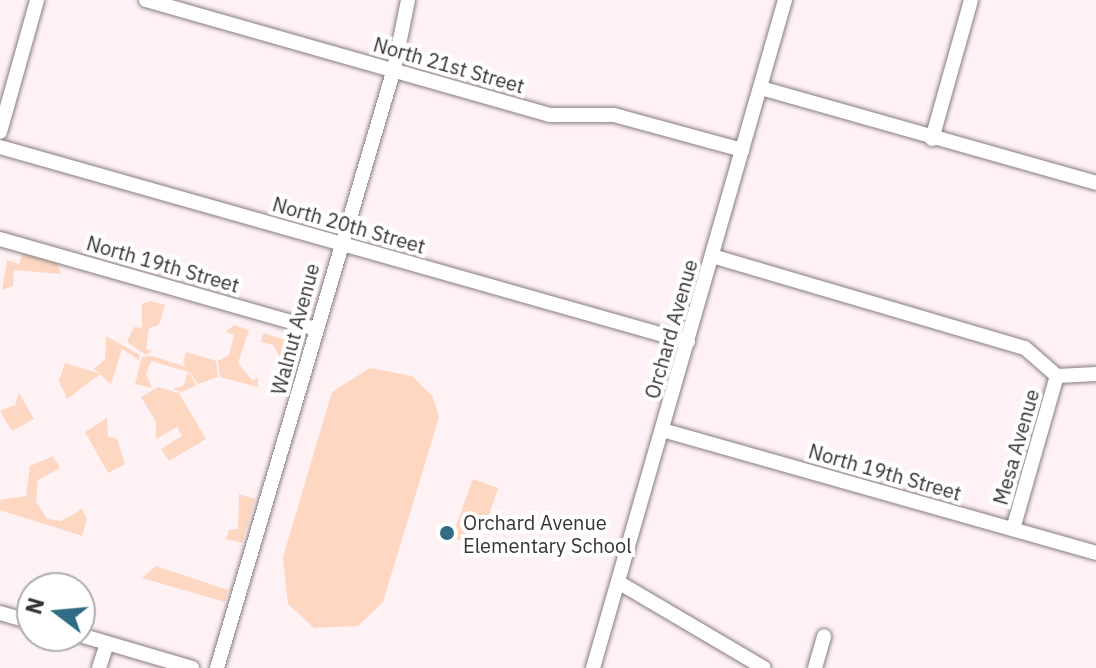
<!DOCTYPE html>
<style>
body{margin:0}
#map{position:relative;width:1096px;height:668px;overflow:hidden;background:#fff2f5;font-family:"IBM Plex Sans",sans-serif}
div>[style]{position:absolute}
[style*='--x']{left:calc(var(--x)*1px);top:calc(var(--y)*1px);width:calc(var(--w)*1px);rotate:calc(var(--a)*1deg)}
.green>*{inset:0;background:#fdd7c2;transform-origin:0 0}
.roads{filter:drop-shadow(0 0 2px #887c80) drop-shadow(0 0 2px #887c80)}
.minor>*{height:14px;margin:-7px;padding:0 7px;transform-origin:7px;border-radius:7px;background:#fff}
.dots>*{width:22px;height:22px;translate:-50% -50%;box-sizing:border-box;border:4px solid #fff;border-radius:50%}
span{translate:-50% -50%;white-space:nowrap;text-align:center;line-height:1.15;-webkit-text-stroke:8px #fff;paint-order:stroke}
.street-label{font-size:20px;color:#383335}
.poi-label{font-size:20px;color:#383335}
.left{translate:0 -50%;text-align:left}
.north{position:absolute;left:16px;top:572px;width:80px;height:80px;box-sizing:border-box;background:#fff;border:2px solid #afadae;border-radius:50%;rotate:286deg;font-size:22px;font-weight:700;line-height:32px;text-align:center;color:#383335}
.north::after{content:'';display:block;margin:auto;width:28px;height:36px;background:#306d84;clip-path:polygon(50% 0,100% 100%,50% 72%,0 100%)}
</style>
<div id="map">
<div class="green">
<i style="clip-path:polygon(23px 253px,57px 262px,61px 274px,14px 270px,13px 286px,2px 290px,7px 260px,19px 264px)"></i>
<i style="clip-path:polygon(150px 301px,165px 305px,159px 325px,149px 328px,146px 349px,152px 351px,146px 355px,127px 342px,134px 327px,142px 328px,142px 304px)"></i>
<i style="clip-path:polygon(234px 325px,249px 330px,238px 363px,252px 380px,258px 378px,258px 387px,220px 377px,218px 361px,229px 355px,234px 335px,226px 332px)"></i>
<i style="clip-path:polygon(263px 333px,300px 344px,291px 375px,277px 372px,280px 357px,273px 345px,261px 342px)"></i>
<i style="clip-path:polygon(106px 336px,140px 355px,139px 360px,122px 349px,111px 384px,94px 369px,105px 359px)"></i>
<i style="clip-path:polygon(186px 352px,216px 361px,218px 377px,198px 384px,183px 363px)"></i>
<i style="clip-path:polygon(152px 356px,186px 367px,196px 385px,182px 392px,173px 389px,184px 385px,188px 372px,151px 361px,146px 374px,152px 388px,135px 384px,142px 357px)"></i>
<i style="clip-path:polygon(65px 363px,98px 373px,100px 374px,67px 399px,59px 381px)"></i>
<i style="clip-path:polygon(370px 368px,412px 376px,433px 397px,439px 417px,383px 602px,358px 626px,314px 628px,288px 604px,283px 557px,332px 392px)"></i>
<i style="clip-path:polygon(158px 387px,179px 393px,206px 439px,169px 461px,161px 449px,182px 436px,177px 427px,156px 439px,156px 422px,141px 397px)"></i>
<i style="clip-path:polygon(19px 393px,34px 419px,12px 431px,0 411px,15px 405px)"></i>
<i style="clip-path:polygon(107px 418px,108px 436px,117px 439px,125px 464px,108px 473px,85px 432px)"></i>
<i style="clip-path:polygon(53px 456px,60px 468px,38px 480px,36px 501px,47px 519px,61px 521px,82px 509px,87px 519px,82px 536px,0 510px,0 500px,26px 496px,30px 466px)"></i>
<i style="left:473px;top:479px;width:27px;height:62px;rotate:20deg"></i>
<i style="clip-path:polygon(239px 494px,255px 499px,242px 543px,226px 539px,229px 530px,238px 529px)"></i>
<i style="clip-path:polygon(156px 566px,228px 590px,225px 602px,142px 578px)"></i>
</div>
<div class="roads">
<div class="minor">
<i style="--x:146;--y:0;--w:420;--a:15.9"></i>
<i style="--x:550;--y:115;--w:64;--a:0"></i>
<i style="--x:614;--y:115;--w:133;--a:15.3"></i>
<i style="--x:761;--y:88;--w:348;--a:15.8"></i>
<i style="--x:0;--y:132;--w:137;--a:-74.3"></i>
<i style="--x:932;--y:139;--w:144;--a:-74.3"></i>
<i style="--x:0;--y:147;--w:715;--a:15.82"></i>
<i style="--x:0;--y:239;--w:329;--a:15.9"></i>
<i style="--x:712;--y:256;--w:326;--a:16.4"></i>
<i style="--x:1025;--y:348;--w:43;--a:41.2"></i>
<i style="--x:1057;--y:376;--w:39;--a:-3"></i>
<i style="--x:662;--y:430;--w:451;--a:15.8"></i>
<i style="--x:1013;--y:529;--w:159;--a:-74"></i>
<i style="--x:618;--y:582;--w:169;--a:30.5"></i>
<i style="--x:0;--y:613;--w:33;--a:16"></i>
<i style="--x:80;--y:635;--w:117;--a:16.4"></i>
<i style="--x:99;--y:668;--w:26;--a:-72"></i>
<i style="--x:217;--y:668;--w:625;--a:-73.54"></i>
<i style="--x:394;--y:69;--w:70;--a:-78.5"></i>
<i style="--x:593;--y:668;--w:695;--a:-73.96"></i>
<i style="--x:815;--y:668;--w:33;--a:-74"></i>
</div>
</div>
<div class="dots">
<i style="left:447px;top:533px;background:#306d84"></i>
</div>
<div class="street-label">
<span style="left:449px;top:65px;rotate:16deg">North 21st Street</span>
<span style="left:349px;top:225px;rotate:16deg">North 20th Street</span>
<span style="left:163px;top:264px;rotate:16deg">North 19th Street</span>
<span style="left:295px;top:329px;rotate:-75deg">Walnut Avenue</span>
<span style="left:671px;top:329px;rotate:-74deg">Orchard Avenue</span>
<span style="left:1016px;top:447px;rotate:-74deg">Mesa Avenue</span>
<span style="left:885px;top:472px;rotate:16deg">North 19th Street</span>
</div>
<div class="poi-label">
<span class="left" style="left:463px;top:534px">Orchard Avenue<br>Elementary School</span>
</div>
<div class="north">N</div>
</div>
